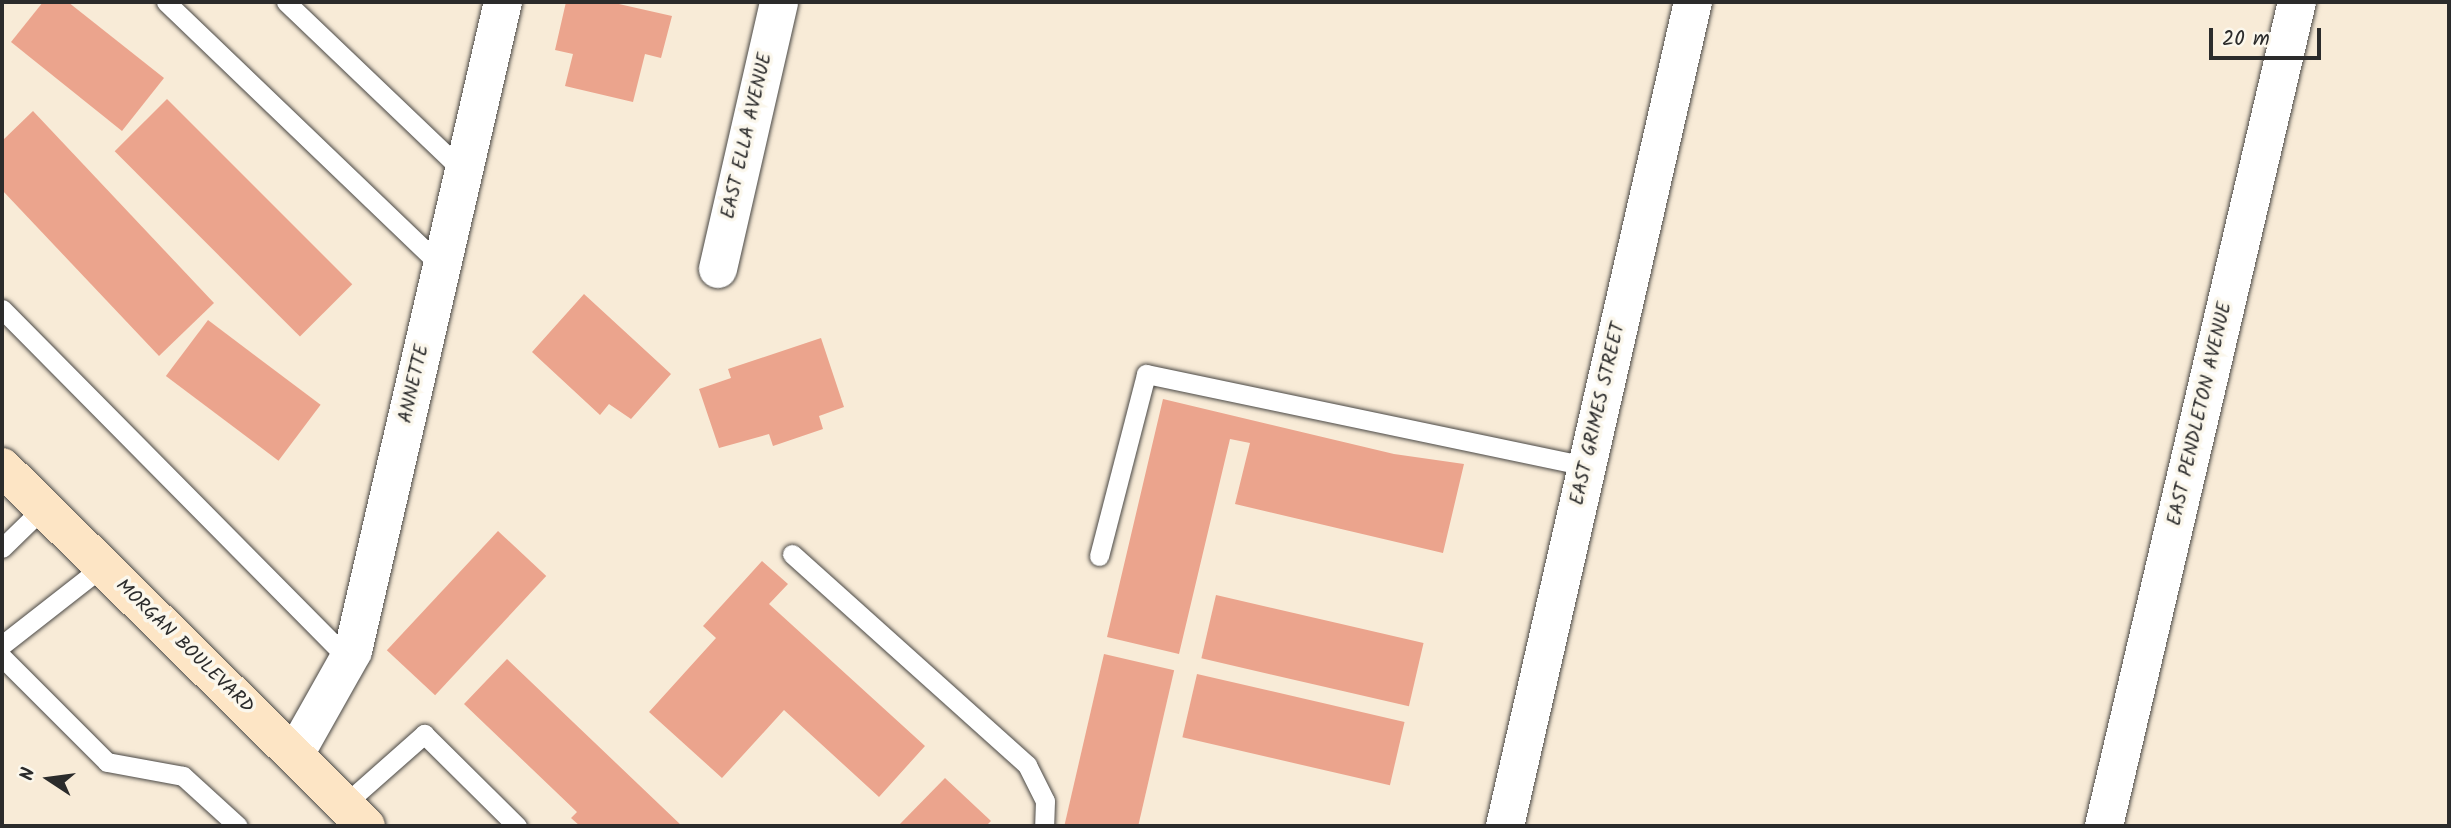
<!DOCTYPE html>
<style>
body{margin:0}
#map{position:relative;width:2451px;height:828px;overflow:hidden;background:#f8ebd7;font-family:Kalam,sans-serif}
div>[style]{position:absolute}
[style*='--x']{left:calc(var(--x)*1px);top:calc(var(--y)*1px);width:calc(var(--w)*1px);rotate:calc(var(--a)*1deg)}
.building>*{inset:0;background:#eba48d;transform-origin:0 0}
.roads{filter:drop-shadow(0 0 2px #4a4845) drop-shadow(0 0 2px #4a4845)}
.service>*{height:19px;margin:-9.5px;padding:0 9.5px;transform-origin:9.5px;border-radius:9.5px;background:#fff}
.minor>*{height:38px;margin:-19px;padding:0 19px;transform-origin:19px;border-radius:19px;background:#fff}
.tertiary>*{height:38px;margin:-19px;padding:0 19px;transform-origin:19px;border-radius:19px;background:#fff}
.secondary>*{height:38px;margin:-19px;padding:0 19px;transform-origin:19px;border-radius:19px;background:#fde5c5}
span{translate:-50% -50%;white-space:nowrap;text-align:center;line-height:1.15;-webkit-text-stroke:7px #fbf7ec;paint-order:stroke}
.street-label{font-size:19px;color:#2b2b2b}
.frame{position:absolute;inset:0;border:4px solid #2b2b2b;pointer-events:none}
.north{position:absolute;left:14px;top:744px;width:70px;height:70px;-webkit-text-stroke:5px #fbf7ec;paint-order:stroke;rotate:283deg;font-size:19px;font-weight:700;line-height:28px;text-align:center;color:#2b2b2b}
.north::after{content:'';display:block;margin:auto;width:24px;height:32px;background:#2b2b2b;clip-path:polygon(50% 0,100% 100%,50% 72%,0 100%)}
.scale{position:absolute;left:2209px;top:28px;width:112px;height:32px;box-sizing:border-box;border:4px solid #2b2b2b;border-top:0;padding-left:9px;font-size:21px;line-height:24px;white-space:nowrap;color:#2b2b2b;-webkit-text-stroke:5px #fbf7ec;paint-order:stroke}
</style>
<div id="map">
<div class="building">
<i style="clip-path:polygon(43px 2px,68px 2px,164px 78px,122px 131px,11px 42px)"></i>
<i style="clip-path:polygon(566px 2px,610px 2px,672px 16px,661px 58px,645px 54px,633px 102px,565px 86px,573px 54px,555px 50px)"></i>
<i style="left:167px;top:99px;width:262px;height:74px;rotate:45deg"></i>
<i style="clip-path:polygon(33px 111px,214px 303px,159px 356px,2px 190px,2px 141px)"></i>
<i style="clip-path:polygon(584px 294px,671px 374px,631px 419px,609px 404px,600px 415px,532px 352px)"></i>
<i style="left:208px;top:320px;width:141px;height:70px;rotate:37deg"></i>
<i style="clip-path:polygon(821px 338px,844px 407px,819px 416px,823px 429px,773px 446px,769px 434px,719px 448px,699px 389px,731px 378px,728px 369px)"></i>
<i style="clip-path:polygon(1163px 399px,1394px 454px,1464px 464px,1443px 553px,1235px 504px,1250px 443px,1230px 439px,1179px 654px,1107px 637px)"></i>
<i style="left:498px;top:531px;width:66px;height:163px;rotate:43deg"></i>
<i style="clip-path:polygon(762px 561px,788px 584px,769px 604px,925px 746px,879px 797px,784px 710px,722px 778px,649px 712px,716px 638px,703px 626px)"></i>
<i style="left:1216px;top:595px;width:213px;height:65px;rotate:13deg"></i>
<i style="left:1104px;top:654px;width:72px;height:177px;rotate:13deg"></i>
<i style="clip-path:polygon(507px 659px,682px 826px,580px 826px,571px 818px,577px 812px,464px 704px)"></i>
<i style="left:1197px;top:674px;width:213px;height:65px;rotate:13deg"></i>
<i style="clip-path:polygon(945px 778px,991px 821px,986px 826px,898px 826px)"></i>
</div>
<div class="roads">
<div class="service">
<i style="--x:166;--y:2;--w:383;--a:43.8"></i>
<i style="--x:286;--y:2;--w:246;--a:43.7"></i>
<i style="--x:2;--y:309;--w:492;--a:45.3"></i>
<i style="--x:2;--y:548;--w:57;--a:-44.3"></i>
<i style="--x:792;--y:554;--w:316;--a:41.9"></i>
<i style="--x:1027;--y:765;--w:40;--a:63.4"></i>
<i style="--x:1045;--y:801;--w:25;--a:92"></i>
<i style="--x:1099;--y:556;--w:188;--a:-75.5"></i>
<i style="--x:1146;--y:374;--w:450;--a:11.8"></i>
<i style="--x:2;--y:645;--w:127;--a:-38"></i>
<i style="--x:2;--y:657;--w:148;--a:45"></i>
<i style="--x:107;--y:762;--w:77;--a:10.4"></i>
<i style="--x:183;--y:776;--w:74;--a:42.3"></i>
<i style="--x:345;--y:804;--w:106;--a:-41.5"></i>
<i style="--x:424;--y:734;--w:131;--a:44.7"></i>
</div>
<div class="minor">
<i style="--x:718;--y:269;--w:274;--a:-77.1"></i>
<i style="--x:295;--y:754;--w:118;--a:-60.6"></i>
<i style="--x:353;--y:651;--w:666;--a:-76.99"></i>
<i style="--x:2104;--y:826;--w:846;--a:-76.82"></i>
</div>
<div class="tertiary">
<i style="--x:1505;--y:826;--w:845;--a:-77.15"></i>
</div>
<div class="secondary">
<i style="--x:2;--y:467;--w:511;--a:44.6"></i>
</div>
</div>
<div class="street-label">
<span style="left:748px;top:136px;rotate:-77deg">EAST ELLA AVENUE</span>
<span style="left:415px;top:384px;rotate:-77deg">ANNETTE</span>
<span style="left:1599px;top:414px;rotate:-77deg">EAST GRIMES STREET</span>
<span style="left:2201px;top:414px;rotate:-77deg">EAST PENDLETON AVENUE</span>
<span style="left:184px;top:647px;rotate:44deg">MORGAN BOULEVARD</span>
</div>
<div class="frame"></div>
<div class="north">N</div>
<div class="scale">20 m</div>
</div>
